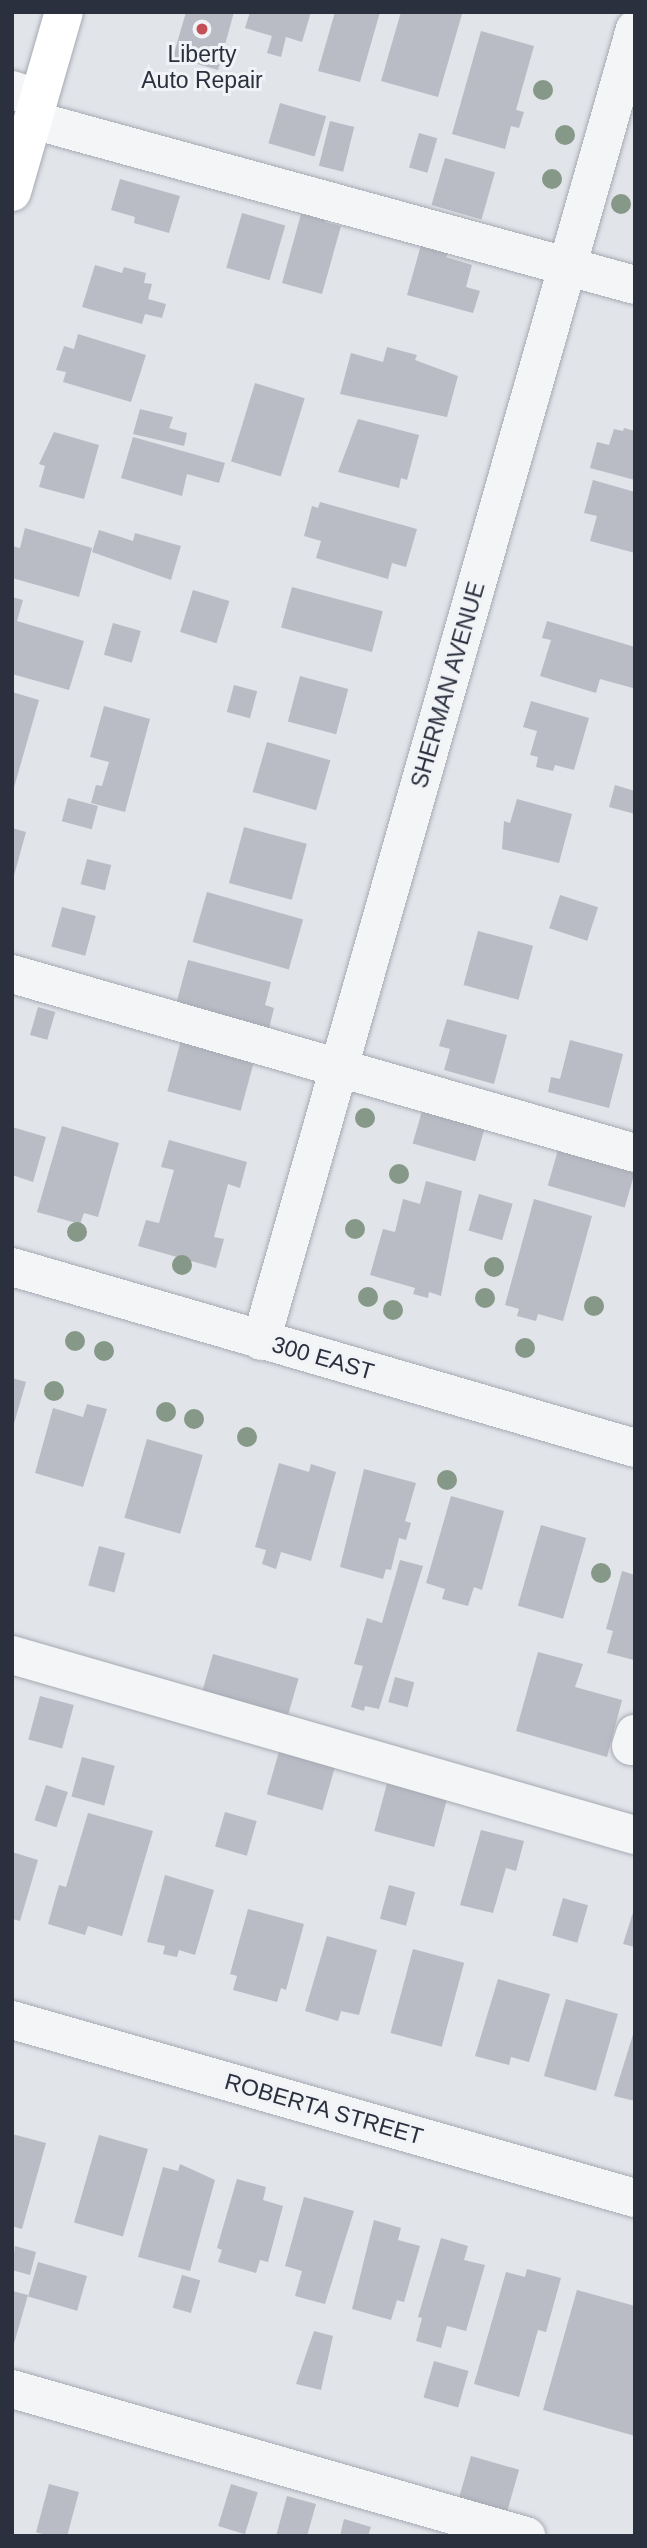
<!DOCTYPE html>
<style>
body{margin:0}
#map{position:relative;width:647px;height:2548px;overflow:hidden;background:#e1e4e9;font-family:Helvetica,sans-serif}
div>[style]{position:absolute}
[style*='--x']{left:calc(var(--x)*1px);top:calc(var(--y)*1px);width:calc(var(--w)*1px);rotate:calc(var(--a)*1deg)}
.building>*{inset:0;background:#b9bcc5;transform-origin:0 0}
.roads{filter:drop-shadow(0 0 2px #a7aab3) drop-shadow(0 0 2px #a7aab3)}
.minor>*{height:38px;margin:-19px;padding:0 19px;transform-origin:19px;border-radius:19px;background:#f4f5f7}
.major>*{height:38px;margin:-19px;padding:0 19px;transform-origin:19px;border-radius:19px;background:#fff}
.trees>*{width:20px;height:20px;margin:-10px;border-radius:50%;background:#869888}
.dots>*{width:19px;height:19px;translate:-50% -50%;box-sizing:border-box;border:4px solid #f1f3f6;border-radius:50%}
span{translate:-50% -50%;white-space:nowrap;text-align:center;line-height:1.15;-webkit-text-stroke:6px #f1f3f6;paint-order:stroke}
.poi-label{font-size:23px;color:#2b303f}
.street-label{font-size:23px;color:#2b303f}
.frame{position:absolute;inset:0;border:14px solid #2b303f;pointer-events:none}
</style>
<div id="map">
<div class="building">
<i style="clip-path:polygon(186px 12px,234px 12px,218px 70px,173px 57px)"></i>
<i style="clip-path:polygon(250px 12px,311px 12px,302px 42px,286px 37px,281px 57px,267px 53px,272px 36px,245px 28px)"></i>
<i style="clip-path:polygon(335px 12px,380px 12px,360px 82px,318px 71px)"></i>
<i style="clip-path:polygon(401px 12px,462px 14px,438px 97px,381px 81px)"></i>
<i style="clip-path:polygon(481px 31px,534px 46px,516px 110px,524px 112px,519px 128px,511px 126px,505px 149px,452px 134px)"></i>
<i style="left:280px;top:103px;width:48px;height:42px;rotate:16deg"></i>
<i style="left:330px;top:121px;width:25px;height:46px;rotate:14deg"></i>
<i style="left:419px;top:133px;width:19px;height:36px;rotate:16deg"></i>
<i style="left:445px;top:158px;width:52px;height:49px;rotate:16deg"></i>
<i style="clip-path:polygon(120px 179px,180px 196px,169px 233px,134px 223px,135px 217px,111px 210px)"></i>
<i style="left:242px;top:213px;width:45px;height:57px;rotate:16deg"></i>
<i style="clip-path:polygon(301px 214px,327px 216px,325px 222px,341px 226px,322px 294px,282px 283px)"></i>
<i style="clip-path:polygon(421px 245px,448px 252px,446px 257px,472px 265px,466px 287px,480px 291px,473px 313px,407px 295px)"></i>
<i style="clip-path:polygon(95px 265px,122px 273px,124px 267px,146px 273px,144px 283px,152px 284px,148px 299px,166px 304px,162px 318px,145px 314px,142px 324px,82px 307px)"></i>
<i style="clip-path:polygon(78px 334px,146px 355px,131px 402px,63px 382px,66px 372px,56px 370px,64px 346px,74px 349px)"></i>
<i style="clip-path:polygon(387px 347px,417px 355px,415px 360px,458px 376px,447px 417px,340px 394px,351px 353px,383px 362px)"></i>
<i style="left:255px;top:383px;width:52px;height:82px;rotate:17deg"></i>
<i style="clip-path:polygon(140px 409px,173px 417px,169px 428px,187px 433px,184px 446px,133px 434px)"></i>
<i style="clip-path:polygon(358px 419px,419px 435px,407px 480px,401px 478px,399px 488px,338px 472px)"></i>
<i style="clip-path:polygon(624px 428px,635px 431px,635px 480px,590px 468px,597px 442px,609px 445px,614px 429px,623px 431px)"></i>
<i style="clip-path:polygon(54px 432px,99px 445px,84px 499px,39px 487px,45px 466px,39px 464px)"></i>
<i style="clip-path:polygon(133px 437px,225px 463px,219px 483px,187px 474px,182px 496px,121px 478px)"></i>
<i style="clip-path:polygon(593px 480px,635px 492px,635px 553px,590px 541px,597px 516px,584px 513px)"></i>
<i style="clip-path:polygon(320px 502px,417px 529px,406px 567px,392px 563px,388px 579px,316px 558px,321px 541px,304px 536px,312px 506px,318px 508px)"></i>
<i style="clip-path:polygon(25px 528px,92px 548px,79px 597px,12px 578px,12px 546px,20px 548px)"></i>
<i style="clip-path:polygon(99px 530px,133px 541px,135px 533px,181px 546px,171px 580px,92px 552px)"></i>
<i style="left:292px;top:587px;width:94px;height:42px;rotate:15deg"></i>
<i style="left:193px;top:590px;width:38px;height:44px;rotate:17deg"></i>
<i style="clip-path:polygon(12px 597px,23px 600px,17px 621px,84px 641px,69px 690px,12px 674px)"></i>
<i style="clip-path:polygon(547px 621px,635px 647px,633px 688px,600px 679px,596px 693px,540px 676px,551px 640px,542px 638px)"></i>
<i style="left:113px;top:623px;width:29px;height:33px;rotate:16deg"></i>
<i style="left:300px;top:676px;width:50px;height:47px;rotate:15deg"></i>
<i style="left:234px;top:685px;width:24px;height:28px;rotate:15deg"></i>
<i style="clip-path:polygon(12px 692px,39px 700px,13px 791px,12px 791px)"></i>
<i style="clip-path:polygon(531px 701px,589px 718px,574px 770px,555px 765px,553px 771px,536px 767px,538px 757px,530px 755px,537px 731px,523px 727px)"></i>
<i style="clip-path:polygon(104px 706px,150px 719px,125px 812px,91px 803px,96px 785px,102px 786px,109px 762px,90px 757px)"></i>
<i style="left:267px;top:742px;width:66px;height:52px;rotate:16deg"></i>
<i style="clip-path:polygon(615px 785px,635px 791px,635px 814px,609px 807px)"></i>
<i style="left:68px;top:798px;width:31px;height:24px;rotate:15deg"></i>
<i style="clip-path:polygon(517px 799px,572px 814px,559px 863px,502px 849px,504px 821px,510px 823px)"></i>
<i style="left:244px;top:827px;width:65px;height:58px;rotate:15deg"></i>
<i style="clip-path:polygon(12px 828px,26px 832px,13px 879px,12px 879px)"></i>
<i style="left:87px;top:859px;width:25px;height:26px;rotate:14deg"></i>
<i style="left:207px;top:892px;width:100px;height:52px;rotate:16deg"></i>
<i style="left:560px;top:895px;width:40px;height:35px;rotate:18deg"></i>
<i style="left:62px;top:907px;width:35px;height:41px;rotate:15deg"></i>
<i style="left:478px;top:931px;width:57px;height:56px;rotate:15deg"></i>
<i style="clip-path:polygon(188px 960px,271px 982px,265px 1005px,274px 1008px,268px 1033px,175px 1008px)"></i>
<i style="left:38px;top:1007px;width:18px;height:29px;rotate:16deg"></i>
<i style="clip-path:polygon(447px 1019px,507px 1035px,494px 1084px,444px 1070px,450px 1049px,439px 1046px)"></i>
<i style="left:181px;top:1040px;width:76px;height:53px;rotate:15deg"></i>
<i style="clip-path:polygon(570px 1040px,623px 1054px,609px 1108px,548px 1092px,551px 1077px,560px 1079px)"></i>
<i style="left:424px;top:1104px;width:65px;height:41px;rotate:16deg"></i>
<i style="clip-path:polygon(62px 1126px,119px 1143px,98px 1217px,84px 1213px,80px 1224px,37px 1212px)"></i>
<i style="clip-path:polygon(12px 1127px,46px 1137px,33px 1182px,12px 1175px)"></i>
<i style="clip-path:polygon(169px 1140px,247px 1162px,240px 1188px,228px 1184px,214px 1237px,224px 1239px,216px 1268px,138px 1246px,146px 1220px,159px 1223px,174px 1170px,161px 1167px)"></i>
<i style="left:558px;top:1150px;width:80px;height:37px;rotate:16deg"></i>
<i style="clip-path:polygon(426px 1181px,462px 1191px,441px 1296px,429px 1292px,428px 1298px,413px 1294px,415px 1288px,370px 1275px,383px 1229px,395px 1232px,403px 1199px,420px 1204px)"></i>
<i style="left:479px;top:1194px;width:35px;height:38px;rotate:16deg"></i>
<i style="clip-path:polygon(534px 1199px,592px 1216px,563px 1321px,538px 1314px,536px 1321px,517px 1316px,519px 1309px,505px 1305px)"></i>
<i style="clip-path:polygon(12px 1378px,26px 1382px,13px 1427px,12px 1427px)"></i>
<i style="clip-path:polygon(87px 1404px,107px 1409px,83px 1487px,35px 1473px,53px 1408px,83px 1417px)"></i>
<i style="left:147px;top:1439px;width:58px;height:82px;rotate:16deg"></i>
<i style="clip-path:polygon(279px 1463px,309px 1472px,311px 1464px,336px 1472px,311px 1561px,281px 1552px,276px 1569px,262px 1564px,266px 1550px,255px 1547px)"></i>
<i style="clip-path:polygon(364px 1469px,416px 1483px,405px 1521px,411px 1523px,406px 1540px,399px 1538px,391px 1570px,386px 1569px,383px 1579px,340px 1567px)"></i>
<i style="clip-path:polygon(451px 1496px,504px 1511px,482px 1590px,474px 1587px,468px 1606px,442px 1599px,445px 1589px,426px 1583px)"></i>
<i style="left:541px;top:1525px;width:47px;height:84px;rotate:16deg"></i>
<i style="left:99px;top:1546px;width:27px;height:41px;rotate:15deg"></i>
<i style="clip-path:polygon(400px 1560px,423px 1566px,379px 1709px,365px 1706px,364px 1711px,351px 1707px,363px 1666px,354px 1664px,367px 1618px,382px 1623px)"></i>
<i style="clip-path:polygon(622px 1571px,635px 1575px,634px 1660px,607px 1653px,613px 1631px,606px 1629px)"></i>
<i style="clip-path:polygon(538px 1652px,583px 1664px,575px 1687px,622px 1700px,607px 1757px,516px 1731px)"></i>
<i style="left:213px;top:1654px;width:89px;height:41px;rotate:16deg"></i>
<i style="left:395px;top:1677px;width:20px;height:26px;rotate:15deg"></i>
<i style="left:40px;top:1696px;width:35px;height:45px;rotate:15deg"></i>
<i style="left:280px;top:1748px;width:58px;height:48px;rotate:16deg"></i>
<i style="left:82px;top:1757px;width:34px;height:41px;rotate:15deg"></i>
<i style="left:389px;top:1776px;width:62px;height:57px;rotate:15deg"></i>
<i style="left:46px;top:1785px;width:23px;height:37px;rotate:18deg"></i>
<i style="left:225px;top:1812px;width:33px;height:36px;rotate:16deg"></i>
<i style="clip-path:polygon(88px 1813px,153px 1831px,122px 1936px,88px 1926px,85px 1935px,48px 1924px,59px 1885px,66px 1887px)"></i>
<i style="clip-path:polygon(481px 1830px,524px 1841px,516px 1871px,506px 1868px,493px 1913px,460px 1905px)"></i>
<i style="clip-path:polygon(12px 1852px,38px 1860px,20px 1921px,12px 1919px)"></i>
<i style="clip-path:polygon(165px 1875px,214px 1890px,195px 1955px,179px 1950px,177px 1957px,163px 1954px,165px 1946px,147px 1942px)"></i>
<i style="left:389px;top:1885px;width:27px;height:35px;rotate:15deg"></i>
<i style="left:563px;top:1898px;width:26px;height:39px;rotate:16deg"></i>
<i style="clip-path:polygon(635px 1906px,635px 1947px,623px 1944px)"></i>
<i style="clip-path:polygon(248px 1909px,304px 1924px,286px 1990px,281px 1988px,277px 2002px,233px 1990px,237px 1976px,230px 1974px)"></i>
<i style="clip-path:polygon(327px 1936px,377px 1950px,359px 2015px,341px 2011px,338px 2021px,305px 2011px)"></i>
<i style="left:413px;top:1949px;width:53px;height:87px;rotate:15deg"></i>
<i style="clip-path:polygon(498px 1979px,550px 1994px,529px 2062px,511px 2057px,509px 2065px,475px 2056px)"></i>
<i style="left:566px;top:1999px;width:54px;height:80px;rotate:16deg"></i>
<i style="clip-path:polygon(635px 2028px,635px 2101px,614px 2096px)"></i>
<i style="clip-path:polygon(12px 2134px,46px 2143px,22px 2229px,12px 2226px)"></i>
<i style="left:99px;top:2135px;width:51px;height:91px;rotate:16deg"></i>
<i style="clip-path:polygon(180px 2164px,215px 2180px,190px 2271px,138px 2257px,163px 2167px,178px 2171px)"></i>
<i style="clip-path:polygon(237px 2179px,266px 2187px,263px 2200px,283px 2206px,268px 2262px,260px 2260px,256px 2273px,218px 2262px,222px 2250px,217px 2248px)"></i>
<i style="clip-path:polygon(304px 2197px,354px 2211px,325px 2304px,295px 2296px,302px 2271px,285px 2266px)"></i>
<i style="clip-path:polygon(374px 2220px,401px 2228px,398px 2240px,420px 2246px,404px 2302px,397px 2300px,391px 2320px,352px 2309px)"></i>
<i style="clip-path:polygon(441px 2238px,468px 2246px,464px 2260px,485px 2265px,466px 2331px,447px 2326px,441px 2348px,416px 2341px,422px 2318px,418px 2317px)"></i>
<i style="clip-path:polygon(15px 2246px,36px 2252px,30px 2275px,12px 2270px)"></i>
<i style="left:38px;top:2262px;width:51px;height:36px;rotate:16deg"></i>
<i style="clip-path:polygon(527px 2269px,561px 2278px,546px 2332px,538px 2330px,519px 2397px,474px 2384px,506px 2272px,525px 2277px)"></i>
<i style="left:182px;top:2275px;width:19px;height:34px;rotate:16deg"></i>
<i style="clip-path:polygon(577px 2290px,635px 2306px,635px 2436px,543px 2410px)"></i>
<i style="clip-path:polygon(12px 2291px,28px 2295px,13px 2347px,12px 2347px)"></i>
<i style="clip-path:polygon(314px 2331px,333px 2336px,321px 2390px,296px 2384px)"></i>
<i style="left:434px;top:2361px;width:36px;height:38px;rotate:16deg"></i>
<i style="left:471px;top:2456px;width:50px;height:48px;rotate:16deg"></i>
<i style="left:49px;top:2484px;width:31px;height:50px;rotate:15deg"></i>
<i style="left:231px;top:2484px;width:28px;height:44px;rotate:17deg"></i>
<i style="clip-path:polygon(287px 2496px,316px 2504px,307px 2536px,276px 2536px)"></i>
<i style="clip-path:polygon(344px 2519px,371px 2527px,368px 2536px,340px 2536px)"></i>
</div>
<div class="roads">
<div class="minor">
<i style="--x:12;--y:90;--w:28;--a:18"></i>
<i style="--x:33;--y:120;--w:624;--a:15.33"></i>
<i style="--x:12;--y:974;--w:648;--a:16.03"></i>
<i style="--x:12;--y:1267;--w:649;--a:16.2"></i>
<i style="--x:261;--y:1341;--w:1364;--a:-74.09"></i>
<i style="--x:12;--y:1655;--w:648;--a:16.12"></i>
<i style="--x:631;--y:1746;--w:13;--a:-72"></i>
<i style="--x:12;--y:2020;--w:648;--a:15.95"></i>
<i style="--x:12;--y:2389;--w:535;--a:15.96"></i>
</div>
<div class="major">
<i style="--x:12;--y:192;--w:187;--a:-73.9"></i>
</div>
</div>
<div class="trees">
<i style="left:543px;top:90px"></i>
<i style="left:565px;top:135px"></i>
<i style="left:552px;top:179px"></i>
<i style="left:621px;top:204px"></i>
<i style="left:365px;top:1118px"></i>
<i style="left:399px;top:1174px"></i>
<i style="left:355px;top:1229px"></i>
<i style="left:77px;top:1232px"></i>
<i style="left:182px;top:1265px"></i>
<i style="left:494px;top:1267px"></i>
<i style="left:368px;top:1297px"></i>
<i style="left:485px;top:1298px"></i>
<i style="left:594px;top:1306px"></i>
<i style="left:393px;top:1310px"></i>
<i style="left:75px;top:1341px"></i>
<i style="left:525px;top:1348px"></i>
<i style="left:104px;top:1351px"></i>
<i style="left:54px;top:1391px"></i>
<i style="left:166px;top:1412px"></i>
<i style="left:194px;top:1419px"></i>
<i style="left:247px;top:1437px"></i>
<i style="left:447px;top:1480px"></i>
<i style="left:601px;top:1573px"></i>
</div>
<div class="dots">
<i style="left:202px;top:29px;background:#c45057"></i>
</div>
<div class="poi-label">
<span style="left:202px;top:67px">Liberty<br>Auto Repair</span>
</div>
<div class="street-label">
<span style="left:448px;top:685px;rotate:-74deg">SHERMAN AVENUE</span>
<span style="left:323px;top:1358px;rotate:16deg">300 EAST</span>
<span style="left:324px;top:2109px;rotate:16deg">ROBERTA STREET</span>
</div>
<div class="frame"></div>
</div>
